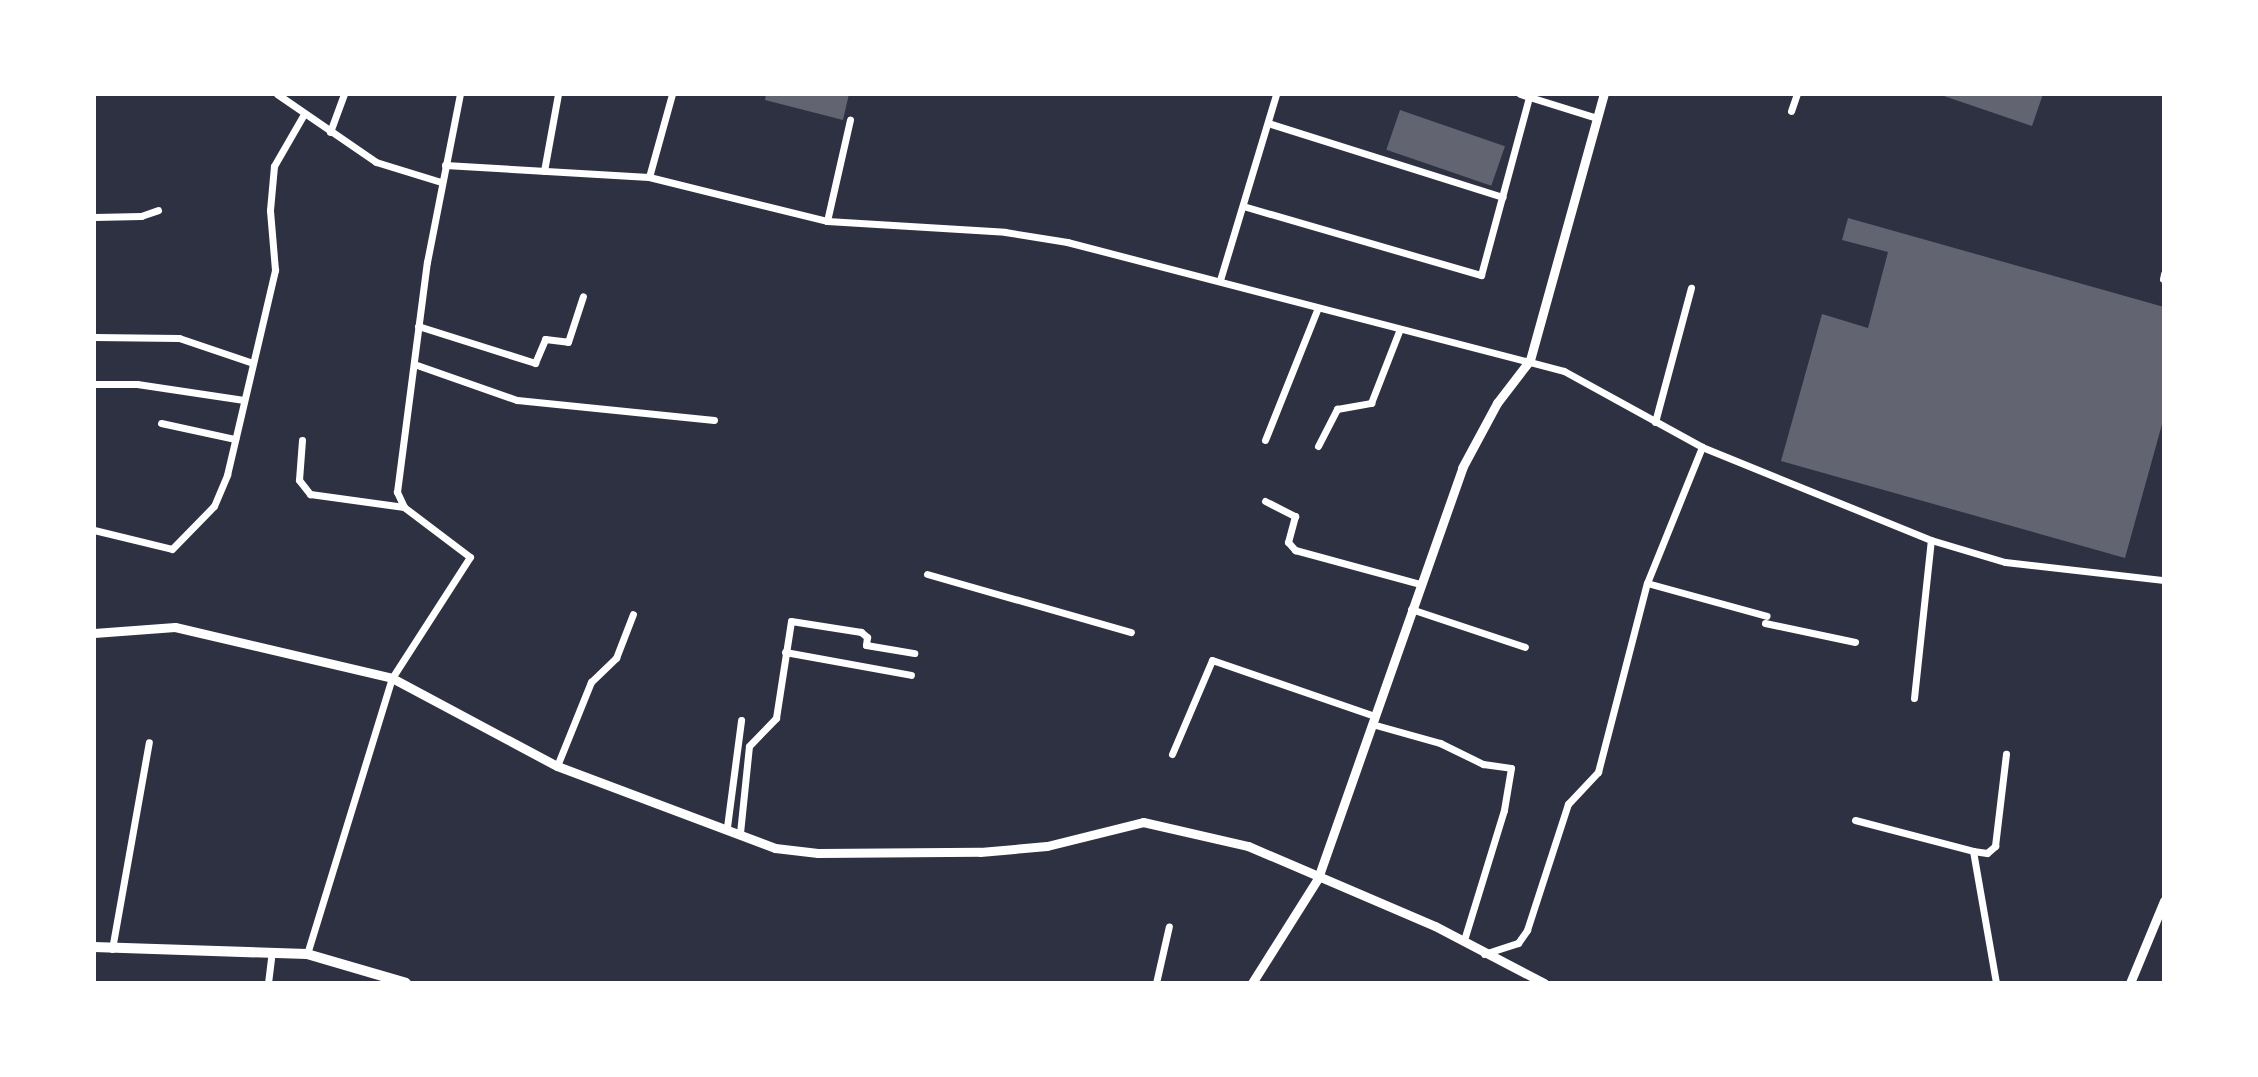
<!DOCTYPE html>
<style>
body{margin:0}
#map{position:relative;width:2258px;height:1077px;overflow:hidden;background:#2d3142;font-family:"Titillium Web",sans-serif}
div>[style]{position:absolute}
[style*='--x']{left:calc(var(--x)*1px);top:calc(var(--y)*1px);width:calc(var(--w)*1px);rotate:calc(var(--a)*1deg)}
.building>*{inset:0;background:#626471;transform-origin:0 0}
.minor>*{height:7px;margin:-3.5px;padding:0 3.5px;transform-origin:3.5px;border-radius:3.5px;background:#fff}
.tertiary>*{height:9px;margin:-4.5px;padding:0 4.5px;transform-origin:4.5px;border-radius:4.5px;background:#fff}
.secondary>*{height:10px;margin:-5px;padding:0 5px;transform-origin:5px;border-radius:5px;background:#fff}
span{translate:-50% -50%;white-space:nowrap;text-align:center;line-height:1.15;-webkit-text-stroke:8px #fff;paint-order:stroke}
.frame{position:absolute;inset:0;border:96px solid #fff;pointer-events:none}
</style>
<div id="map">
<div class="building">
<i style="clip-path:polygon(766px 94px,849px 94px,843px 120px,765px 100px)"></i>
<i style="clip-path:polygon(1938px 94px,2043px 94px,2032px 126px)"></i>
<i style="left:1400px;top:110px;width:111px;height:42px;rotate:19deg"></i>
<i style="clip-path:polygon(1848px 218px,2164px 307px,2164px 417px,2125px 558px,1781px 461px,1822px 314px,1868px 328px,1888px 252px,1842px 240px)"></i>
</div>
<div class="minor">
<i style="--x:277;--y:94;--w:120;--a:34.5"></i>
<i style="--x:376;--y:162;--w:68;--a:17.1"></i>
<i style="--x:1520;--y:94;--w:81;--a:17.3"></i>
<i style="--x:1791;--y:111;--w:18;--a:-71"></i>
<i style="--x:1268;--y:123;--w:246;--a:17.5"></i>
<i style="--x:330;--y:132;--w:40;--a:-69.8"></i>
<i style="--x:445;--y:165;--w:204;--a:3.4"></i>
<i style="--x:649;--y:177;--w:183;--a:13.9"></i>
<i style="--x:827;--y:221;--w:178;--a:3.5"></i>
<i style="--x:1005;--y:232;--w:63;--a:9.2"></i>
<i style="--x:1067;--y:242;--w:513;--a:14.55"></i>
<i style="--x:1564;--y:371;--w:158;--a:28.8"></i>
<i style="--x:1702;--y:447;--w:247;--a:22.1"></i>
<i style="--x:1931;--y:540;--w:77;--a:16.6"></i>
<i style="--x:2005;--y:562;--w:160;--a:6.5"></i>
<i style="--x:544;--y:171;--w:78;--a:-79.7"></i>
<i style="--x:649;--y:177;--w:86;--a:-74.5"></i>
<i style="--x:1243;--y:206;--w:248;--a:16.2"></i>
<i style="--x:1481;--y:275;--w:184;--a:-74.9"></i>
<i style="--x:94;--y:217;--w:47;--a:-1.2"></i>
<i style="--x:141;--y:216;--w:18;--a:-19"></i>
<i style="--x:827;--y:221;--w:104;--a:-77.2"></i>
<i style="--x:2163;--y:279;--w:5;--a:-79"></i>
<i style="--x:1220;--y:280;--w:194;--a:-73.2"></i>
<i style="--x:418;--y:326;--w:123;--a:17.5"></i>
<i style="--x:535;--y:363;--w:26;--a:-67"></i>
<i style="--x:545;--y:339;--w:23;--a:7"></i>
<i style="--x:568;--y:342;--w:48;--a:-71.9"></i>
<i style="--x:94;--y:337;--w:85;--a:0.7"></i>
<i style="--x:179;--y:338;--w:78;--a:18.7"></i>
<i style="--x:414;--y:364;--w:109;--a:19.3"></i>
<i style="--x:517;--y:400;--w:198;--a:5.8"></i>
<i style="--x:94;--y:384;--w:43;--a:0"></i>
<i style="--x:137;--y:384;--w:108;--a:8.5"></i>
<i style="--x:1655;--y:422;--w:139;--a:-75"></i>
<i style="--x:161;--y:423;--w:76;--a:12.2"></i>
<i style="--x:302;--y:440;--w:40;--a:94.3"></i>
<i style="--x:299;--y:480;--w:18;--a:52"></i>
<i style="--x:310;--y:494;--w:95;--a:7.9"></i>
<i style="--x:1265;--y:440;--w:140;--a:-68.2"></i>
<i style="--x:1318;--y:446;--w:42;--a:-62.8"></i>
<i style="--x:1337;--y:409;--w:35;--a:-10"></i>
<i style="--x:1371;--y:403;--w:77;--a:-68.7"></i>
<i style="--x:1265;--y:501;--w:34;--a:27"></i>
<i style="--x:1295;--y:516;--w:27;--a:105"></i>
<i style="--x:1288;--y:542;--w:11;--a:49"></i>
<i style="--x:1295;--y:550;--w:130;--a:15.2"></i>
<i style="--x:94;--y:530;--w:80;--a:13.7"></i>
<i style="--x:172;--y:549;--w:60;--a:-45.7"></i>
<i style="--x:214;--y:506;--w:34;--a:-67"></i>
<i style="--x:227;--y:475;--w:211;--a:-76.8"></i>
<i style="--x:275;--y:270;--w:60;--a:-94.8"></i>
<i style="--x:270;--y:210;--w:44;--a:-84.8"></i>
<i style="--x:274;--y:166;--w:60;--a:-60"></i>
<i style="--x:927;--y:574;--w:212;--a:15.9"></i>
<i style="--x:1647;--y:583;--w:124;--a:15.4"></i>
<i style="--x:1411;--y:609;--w:120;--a:18.4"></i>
<i style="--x:1765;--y:623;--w:92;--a:11.9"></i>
<i style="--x:785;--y:652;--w:128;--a:10.3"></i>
<i style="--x:1914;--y:698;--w:159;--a:-83.9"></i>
<i style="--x:1372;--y:724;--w:71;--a:15.6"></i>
<i style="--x:1440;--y:743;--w:48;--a:26"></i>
<i style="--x:1483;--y:764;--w:28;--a:8"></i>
<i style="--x:1511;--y:768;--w:43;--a:99.5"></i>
<i style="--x:1504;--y:810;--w:136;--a:107.1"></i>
<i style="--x:1172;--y:754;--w:102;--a:-66.9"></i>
<i style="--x:1212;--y:660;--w:172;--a:19"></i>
<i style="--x:557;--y:766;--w:91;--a:-68"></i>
<i style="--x:591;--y:682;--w:35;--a:-44"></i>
<i style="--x:616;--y:658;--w:47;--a:-68.9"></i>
<i style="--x:1855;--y:820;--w:122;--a:14.7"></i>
<i style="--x:1973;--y:851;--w:134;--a:80.1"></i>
<i style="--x:727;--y:827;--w:108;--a:-82.5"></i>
<i style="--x:740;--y:833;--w:87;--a:-84.1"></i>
<i style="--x:749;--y:746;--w:39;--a:-46"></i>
<i style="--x:776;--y:718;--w:98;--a:-81.2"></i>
<i style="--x:791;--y:621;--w:71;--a:8.9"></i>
<i style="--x:861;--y:632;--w:8;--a:40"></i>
<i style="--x:867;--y:637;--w:8;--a:97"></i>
<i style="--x:866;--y:645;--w:49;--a:9.5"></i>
<i style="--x:1973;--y:851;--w:14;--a:8"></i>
<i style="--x:1987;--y:853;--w:11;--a:-41"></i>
<i style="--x:1995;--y:846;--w:93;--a:-83.2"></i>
<i style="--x:112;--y:949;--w:210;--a:-79.9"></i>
<i style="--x:307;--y:954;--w:289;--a:-72.9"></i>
<i style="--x:392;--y:678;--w:144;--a:-57.2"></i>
<i style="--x:470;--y:557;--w:83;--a:-142.9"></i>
<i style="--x:404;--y:507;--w:17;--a:-115"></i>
<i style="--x:397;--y:492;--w:232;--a:-82.6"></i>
<i style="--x:427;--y:262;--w:171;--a:-78.9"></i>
<i style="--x:1484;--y:954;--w:36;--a:-18"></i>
<i style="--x:1518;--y:943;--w:16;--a:-55"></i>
<i style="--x:1527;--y:930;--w:133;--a:-72"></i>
<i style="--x:1568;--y:804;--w:44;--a:-46.8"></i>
<i style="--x:1598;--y:772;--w:195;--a:-75.5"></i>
<i style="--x:1647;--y:583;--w:147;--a:-68"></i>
<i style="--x:268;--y:983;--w:32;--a:-83"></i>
<i style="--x:1156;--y:983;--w:58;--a:-77.2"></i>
</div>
<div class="tertiary">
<i style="--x:94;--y:633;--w:81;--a:-4.2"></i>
<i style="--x:175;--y:627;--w:223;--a:13.2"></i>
<i style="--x:392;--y:678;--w:187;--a:28.1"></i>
<i style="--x:557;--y:766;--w:233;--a:20.6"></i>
<i style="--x:775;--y:848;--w:43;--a:6.6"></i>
<i style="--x:818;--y:853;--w:162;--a:-0.4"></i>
<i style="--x:980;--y:852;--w:67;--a:-5.1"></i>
<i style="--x:1047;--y:846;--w:99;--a:-14"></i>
<i style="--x:1143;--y:822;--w:108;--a:12.9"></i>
<i style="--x:1248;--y:846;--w:203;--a:23.2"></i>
<i style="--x:1435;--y:926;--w:123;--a:27.6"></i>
<i style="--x:1252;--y:983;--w:124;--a:-57.8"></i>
<i style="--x:1318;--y:878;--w:435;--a:-70.6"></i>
<i style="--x:1462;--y:468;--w:74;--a:-61.7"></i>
<i style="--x:1497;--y:403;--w:54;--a:-52.5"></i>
<i style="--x:1530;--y:360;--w:276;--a:-74.5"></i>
<i style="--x:2130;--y:983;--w:89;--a:-67.5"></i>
</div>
<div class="secondary">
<i style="--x:94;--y:947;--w:213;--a:1.9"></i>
<i style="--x:307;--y:954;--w:103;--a:16.3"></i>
</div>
<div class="frame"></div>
</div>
